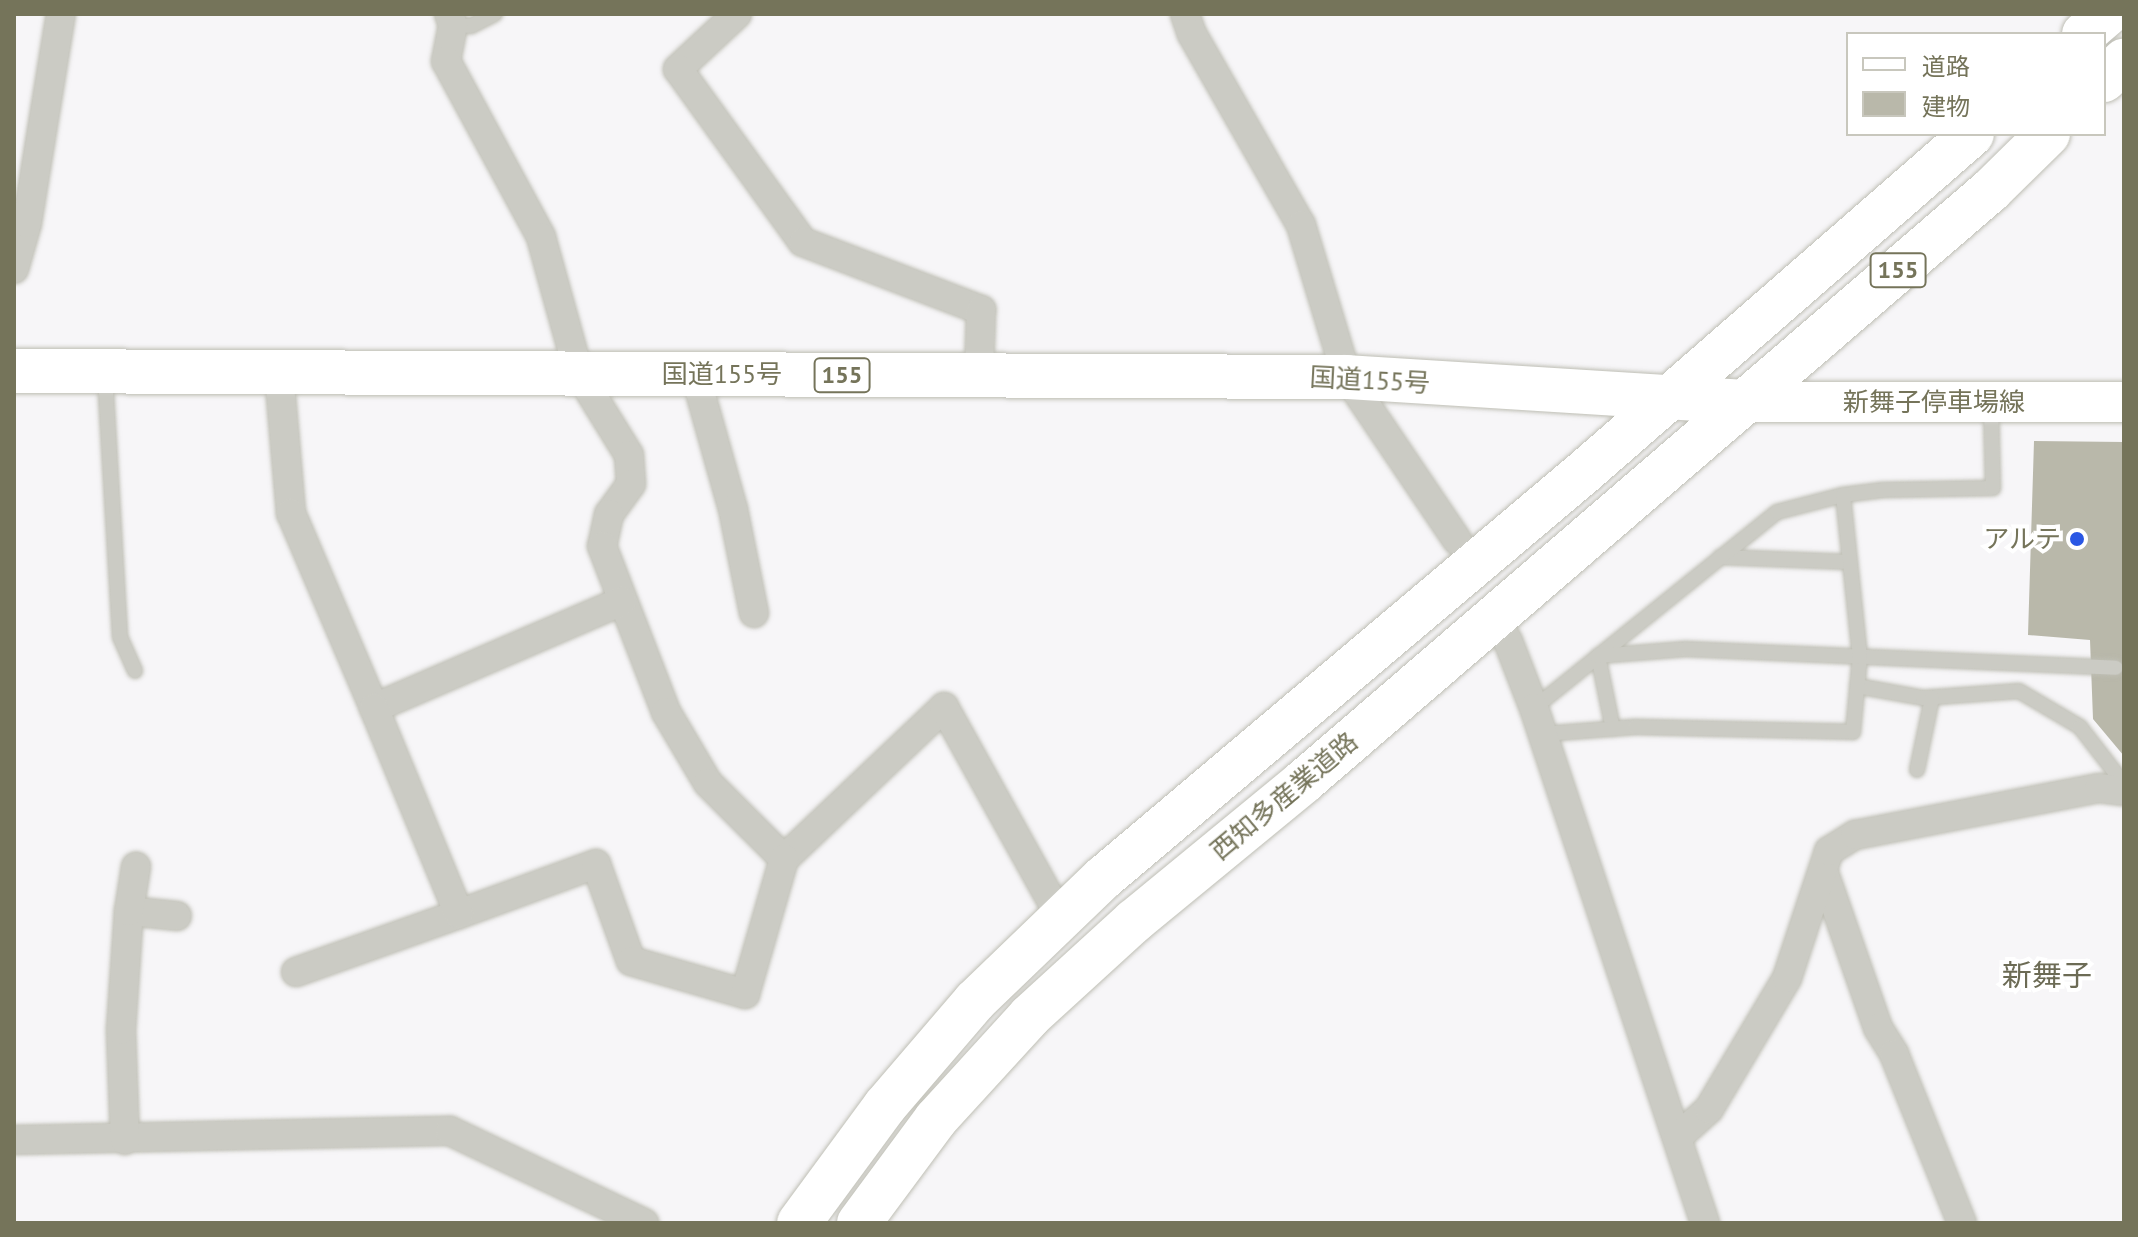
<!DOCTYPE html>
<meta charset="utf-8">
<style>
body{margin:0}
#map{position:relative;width:2138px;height:1237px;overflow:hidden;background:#f7f6f8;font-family:"PT Sans","Noto Sans JP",sans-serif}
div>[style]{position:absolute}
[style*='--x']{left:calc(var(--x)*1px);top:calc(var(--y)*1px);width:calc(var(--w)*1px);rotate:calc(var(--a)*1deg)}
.building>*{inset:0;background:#b9b8aa}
.roads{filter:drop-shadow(0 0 2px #bebeb4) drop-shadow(0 0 2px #bebeb4)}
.service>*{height:14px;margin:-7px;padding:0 7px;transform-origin:7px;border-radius:7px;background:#cbcbc4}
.minor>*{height:28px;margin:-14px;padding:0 14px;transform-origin:14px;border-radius:14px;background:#cbcbc4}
.secondary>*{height:40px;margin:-20px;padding:0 20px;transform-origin:20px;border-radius:20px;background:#fff}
.trunk>*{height:44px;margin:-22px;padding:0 22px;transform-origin:22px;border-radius:22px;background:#fff}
.dots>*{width:22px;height:22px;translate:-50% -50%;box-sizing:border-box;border:4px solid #fff;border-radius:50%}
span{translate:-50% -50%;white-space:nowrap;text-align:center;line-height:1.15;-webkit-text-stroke:8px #fff;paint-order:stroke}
.shield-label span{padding:2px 6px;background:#fff;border:2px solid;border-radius:6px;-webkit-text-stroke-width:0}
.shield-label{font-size:24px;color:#75745a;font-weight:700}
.street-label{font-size:26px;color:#75745a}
.poi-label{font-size:26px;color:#75745a}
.right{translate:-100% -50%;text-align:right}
.quarter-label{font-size:30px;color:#6c6b55}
.frame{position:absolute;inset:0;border:16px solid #75745a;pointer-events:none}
.legend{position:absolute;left:1846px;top:32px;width:260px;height:104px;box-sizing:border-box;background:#fff;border:2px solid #c8c7bd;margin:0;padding:10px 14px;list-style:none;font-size:24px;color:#75745a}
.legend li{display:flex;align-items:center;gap:16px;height:40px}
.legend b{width:40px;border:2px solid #c8c7bd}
</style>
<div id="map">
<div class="building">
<i style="clip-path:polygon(2034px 441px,2124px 442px,2124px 756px,2093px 719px,2090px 640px,2028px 635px)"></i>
</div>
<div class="roads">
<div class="service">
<i style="--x:453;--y:25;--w:18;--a:3"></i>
<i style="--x:471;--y:26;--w:27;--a:-27"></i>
<i style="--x:105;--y:376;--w:261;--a:86.7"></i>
<i style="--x:120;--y:637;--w:37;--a:66"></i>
<i style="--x:1720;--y:557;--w:130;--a:2.2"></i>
<i style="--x:1857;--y:686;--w:67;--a:10.3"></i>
<i style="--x:1923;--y:698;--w:96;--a:-4.2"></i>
<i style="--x:2019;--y:691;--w:71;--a:30.5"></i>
<i style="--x:2080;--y:727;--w:72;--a:52.3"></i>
<i style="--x:1534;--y:708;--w:312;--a:-38.9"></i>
<i style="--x:1777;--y:512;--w:68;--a:-14.4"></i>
<i style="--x:1843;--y:495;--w:40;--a:-7.1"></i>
<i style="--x:1883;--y:490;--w:110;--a:-1"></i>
<i style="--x:1993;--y:488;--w:82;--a:-91.4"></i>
<i style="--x:1613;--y:729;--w:75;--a:-101.6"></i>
<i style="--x:1598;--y:656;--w:88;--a:-4.5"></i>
<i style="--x:1686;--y:649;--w:430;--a:2.5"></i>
<i style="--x:1543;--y:734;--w:92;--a:-4.4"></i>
<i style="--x:1635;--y:727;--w:218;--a:1.3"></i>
<i style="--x:1853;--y:732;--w:75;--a:-84.7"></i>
<i style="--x:1860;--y:657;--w:163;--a:-96"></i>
<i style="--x:1917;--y:770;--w:74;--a:-78.2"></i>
</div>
<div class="minor">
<i style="--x:449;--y:14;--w:12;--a:70"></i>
<i style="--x:453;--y:25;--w:37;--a:101"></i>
<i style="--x:446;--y:61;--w:200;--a:61.6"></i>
<i style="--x:541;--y:237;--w:142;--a:74.5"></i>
<i style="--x:579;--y:374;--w:95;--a:58.3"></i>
<i style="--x:629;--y:455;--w:29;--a:86"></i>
<i style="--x:631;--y:484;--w:37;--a:126"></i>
<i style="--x:609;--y:514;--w:33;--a:102"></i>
<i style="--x:602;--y:546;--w:178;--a:68.9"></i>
<i style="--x:666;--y:712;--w:82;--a:59.4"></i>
<i style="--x:708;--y:783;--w:107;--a:45"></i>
<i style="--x:784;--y:859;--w:221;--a:-43.5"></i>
<i style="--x:944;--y:707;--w:241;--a:61"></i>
<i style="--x:737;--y:14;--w:81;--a:137"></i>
<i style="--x:678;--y:69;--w:213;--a:54.2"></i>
<i style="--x:803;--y:242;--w:191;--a:20.9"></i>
<i style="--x:981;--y:310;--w:65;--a:91.8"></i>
<i style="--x:1185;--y:14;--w:21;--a:71"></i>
<i style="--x:1192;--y:34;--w:220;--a:60.3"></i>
<i style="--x:1301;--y:225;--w:159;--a:73.2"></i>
<i style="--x:1347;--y:377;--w:197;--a:56"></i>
<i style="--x:14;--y:269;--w:48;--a:-74.2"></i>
<i style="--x:27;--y:223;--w:212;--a:-80.8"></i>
<i style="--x:279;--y:373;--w:141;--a:85.1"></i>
<i style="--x:291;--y:513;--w:212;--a:66.9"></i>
<i style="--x:374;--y:708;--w:270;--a:-23.3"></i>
<i style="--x:695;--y:374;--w:140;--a:74.3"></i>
<i style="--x:733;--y:509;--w:106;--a:78.6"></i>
<i style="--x:1493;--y:617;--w:28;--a:58"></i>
<i style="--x:1508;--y:641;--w:72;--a:68.8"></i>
<i style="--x:1534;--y:708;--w:543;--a:71.63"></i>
<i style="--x:1823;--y:870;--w:167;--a:70.8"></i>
<i style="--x:1878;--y:1028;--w:31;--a:58"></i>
<i style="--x:1894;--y:1054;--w:182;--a:68.1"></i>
<i style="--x:129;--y:911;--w:48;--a:5.9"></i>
<i style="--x:459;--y:914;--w:146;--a:-20.1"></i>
<i style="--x:596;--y:864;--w:103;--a:70.2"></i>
<i style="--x:631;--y:961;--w:119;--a:16.1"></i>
<i style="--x:745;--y:994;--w:141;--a:-73.9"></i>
<i style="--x:296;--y:972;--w:173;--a:-19.6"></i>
<i style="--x:459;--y:914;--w:223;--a:-112.4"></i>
<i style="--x:1678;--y:1137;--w:42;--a:-42.1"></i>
<i style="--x:1709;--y:1109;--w:152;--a:-59.2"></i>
<i style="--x:1787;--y:978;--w:134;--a:-71.7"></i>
<i style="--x:1829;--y:851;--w:31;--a:-32"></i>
<i style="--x:1855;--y:835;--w:248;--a:-10.9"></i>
<i style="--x:2099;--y:788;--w:25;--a:7"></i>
<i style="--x:14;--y:1140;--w:436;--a:-1.2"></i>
<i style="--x:450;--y:1131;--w:215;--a:25.4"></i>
<i style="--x:125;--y:1140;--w:110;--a:-92.1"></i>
<i style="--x:121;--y:1030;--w:119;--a:-86.2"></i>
<i style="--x:129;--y:911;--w:45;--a:-81"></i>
</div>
<div class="secondary">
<i style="--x:1743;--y:402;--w:381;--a:0"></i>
</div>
<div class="trunk">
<i style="--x:2084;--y:34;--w:30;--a:-41"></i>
<i style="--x:2104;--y:80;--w:28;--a:-44"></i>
<i style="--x:14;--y:371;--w:1333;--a:0.26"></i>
<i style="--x:1347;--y:377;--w:397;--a:3.6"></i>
<i style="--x:799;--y:1223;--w:145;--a:-53.7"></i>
<i style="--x:885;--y:1106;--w:138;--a:-49.4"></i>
<i style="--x:975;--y:1001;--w:178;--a:-43.9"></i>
<i style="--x:1103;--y:878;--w:628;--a:-40.16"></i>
<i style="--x:1583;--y:473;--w:516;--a:-41.07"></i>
<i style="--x:859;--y:1223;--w:129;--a:-53.5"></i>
<i style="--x:936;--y:1119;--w:139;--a:-47.6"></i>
<i style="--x:1030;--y:1016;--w:141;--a:-42.4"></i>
<i style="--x:1134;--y:921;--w:219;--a:-39.4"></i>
<i style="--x:1303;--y:782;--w:908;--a:-40.71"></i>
<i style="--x:1991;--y:190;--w:80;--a:-44.5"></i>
</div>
</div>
<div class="dots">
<i style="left:2077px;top:539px;background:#2a57e4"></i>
</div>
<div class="shield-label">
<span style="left:1898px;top:270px">155</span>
<span style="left:842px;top:375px">155</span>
</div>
<div class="street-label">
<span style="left:722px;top:374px">国道155号</span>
<span style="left:1370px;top:380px;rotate:3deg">国道155号</span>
<span style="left:1934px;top:402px">新舞子停車場線</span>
<span style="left:1284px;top:796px;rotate:-40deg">西知多産業道路</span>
</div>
<div class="poi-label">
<span class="right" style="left:2061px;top:539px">アルテ</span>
</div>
<div class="quarter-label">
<span style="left:2047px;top:975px">新舞子</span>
</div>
<div class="frame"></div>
<ul class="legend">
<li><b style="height:10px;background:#fff"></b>道路</li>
<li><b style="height:22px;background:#b9b8aa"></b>建物</li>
</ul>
</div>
